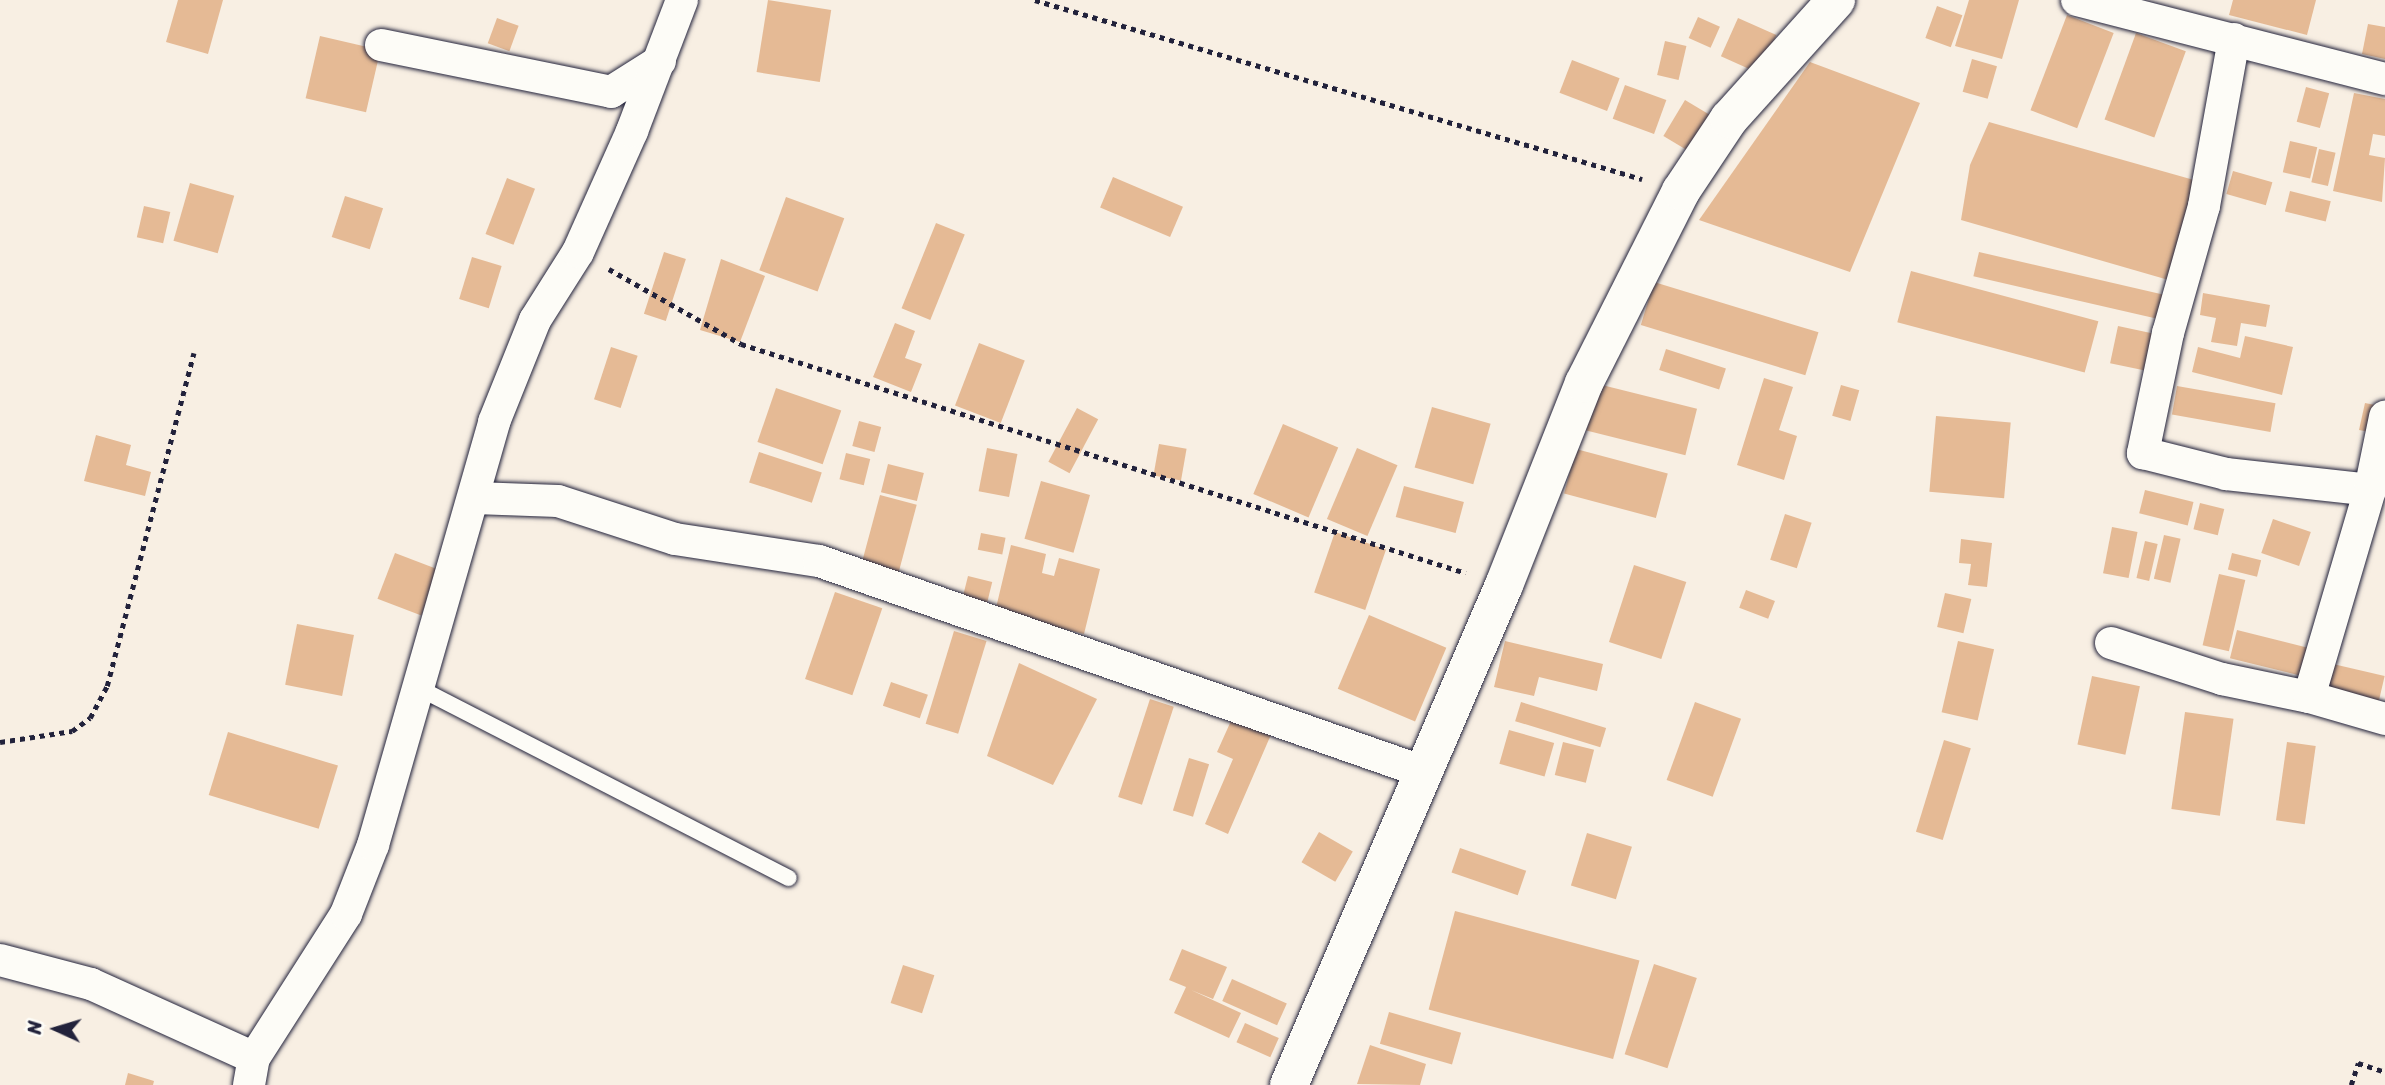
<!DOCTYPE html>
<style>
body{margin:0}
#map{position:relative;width:2385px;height:1085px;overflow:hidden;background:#f8efe3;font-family:Sriracha,sans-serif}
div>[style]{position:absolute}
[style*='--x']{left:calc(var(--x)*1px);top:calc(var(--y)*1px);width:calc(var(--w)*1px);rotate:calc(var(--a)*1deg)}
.building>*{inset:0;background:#e5ba95;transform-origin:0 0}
.path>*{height:4.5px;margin-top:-2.25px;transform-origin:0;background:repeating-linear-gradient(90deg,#22223b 0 5px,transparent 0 10px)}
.roads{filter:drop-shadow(0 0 2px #22223b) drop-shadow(0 0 2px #22223b)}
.lane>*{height:16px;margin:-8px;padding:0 8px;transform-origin:8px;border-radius:8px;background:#fdfcf7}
.street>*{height:32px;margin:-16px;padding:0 16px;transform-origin:16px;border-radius:16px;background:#fdfcf7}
.secondary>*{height:38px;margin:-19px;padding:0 19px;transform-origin:19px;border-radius:19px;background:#fdfcf7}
span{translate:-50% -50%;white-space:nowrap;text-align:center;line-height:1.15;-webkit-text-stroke:7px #fdfcf7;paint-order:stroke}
.north{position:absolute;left:21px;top:994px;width:70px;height:70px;-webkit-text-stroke:5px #fdfcf7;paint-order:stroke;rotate:274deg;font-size:19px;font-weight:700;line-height:28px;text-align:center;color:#22223b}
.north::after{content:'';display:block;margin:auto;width:24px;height:32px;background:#22223b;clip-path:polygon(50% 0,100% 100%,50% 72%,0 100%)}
</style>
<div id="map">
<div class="building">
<i style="clip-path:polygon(178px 0,223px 0,208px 54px,166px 42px)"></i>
<i style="left:768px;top:0;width:64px;height:73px;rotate:9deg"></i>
<i style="clip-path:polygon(1969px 0,2019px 0,2002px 59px,1955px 46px)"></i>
<i style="clip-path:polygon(2233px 0,2316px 0,2307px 35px,2229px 15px)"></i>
<i style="left:1937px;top:6px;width:27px;height:34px;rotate:20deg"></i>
<i style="left:2067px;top:15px;width:50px;height:102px;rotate:21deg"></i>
<i style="left:1698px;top:17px;width:24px;height:23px;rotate:24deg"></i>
<i style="left:497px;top:18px;width:23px;height:27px;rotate:20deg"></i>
<i style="left:1738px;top:18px;width:42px;height:42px;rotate:24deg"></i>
<i style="clip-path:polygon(2368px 24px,2385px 27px,2385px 59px,2362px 54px)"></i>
<i style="left:2136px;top:33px;width:53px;height:92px;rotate:20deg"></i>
<i style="left:320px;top:36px;width:62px;height:64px;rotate:13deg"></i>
<i style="left:1665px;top:41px;width:22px;height:35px;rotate:13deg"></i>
<i style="left:1972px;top:59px;width:26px;height:34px;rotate:16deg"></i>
<i style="left:1572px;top:60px;width:51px;height:35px;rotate:21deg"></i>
<i style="clip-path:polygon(1810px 62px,1920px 103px,1850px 272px,1699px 220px)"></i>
<i style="left:1625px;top:85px;width:44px;height:36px;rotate:20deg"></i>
<i style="left:2306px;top:87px;width:24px;height:36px;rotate:15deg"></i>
<i style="clip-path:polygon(2354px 93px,2385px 99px,2385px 136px,2373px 134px,2369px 155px,2385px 158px,2382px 202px,2333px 191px)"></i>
<i style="left:1685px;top:100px;width:35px;height:42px;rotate:31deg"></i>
<i style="clip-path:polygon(1989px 122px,2201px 182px,2172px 281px,1961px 220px,1970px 165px)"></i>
<i style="left:2290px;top:141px;width:28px;height:32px;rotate:13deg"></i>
<i style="left:2319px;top:149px;width:17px;height:34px;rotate:13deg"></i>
<i style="left:2233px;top:171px;width:41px;height:24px;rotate:16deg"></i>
<i style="left:1113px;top:177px;width:76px;height:33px;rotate:23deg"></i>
<i style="left:507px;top:178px;width:30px;height:60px;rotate:21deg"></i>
<i style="left:190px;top:183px;width:46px;height:60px;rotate:16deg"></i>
<i style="left:2290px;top:191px;width:42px;height:21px;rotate:14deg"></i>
<i style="left:345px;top:196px;width:40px;height:43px;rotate:18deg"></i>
<i style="left:786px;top:197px;width:62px;height:78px;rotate:20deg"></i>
<i style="left:144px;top:206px;width:27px;height:32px;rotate:13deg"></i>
<i style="left:936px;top:223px;width:31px;height:92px;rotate:22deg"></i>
<i style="left:664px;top:252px;width:23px;height:65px;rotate:18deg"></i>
<i style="left:1979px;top:252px;width:192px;height:25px;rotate:13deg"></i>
<i style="left:472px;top:257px;width:31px;height:44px;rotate:17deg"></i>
<i style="clip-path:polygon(721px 259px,765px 276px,740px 342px,700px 330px)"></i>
<i style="left:1911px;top:271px;width:194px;height:53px;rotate:15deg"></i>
<i style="left:1654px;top:282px;width:172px;height:45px;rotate:17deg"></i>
<i style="clip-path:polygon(2203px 293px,2270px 305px,2266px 327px,2241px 323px,2237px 346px,2211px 342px,2216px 318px,2200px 315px)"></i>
<i style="clip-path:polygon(895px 323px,915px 331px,905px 358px,922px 364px,911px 392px,873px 377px)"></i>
<i style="left:2118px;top:326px;width:43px;height:38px;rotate:12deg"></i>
<i style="clip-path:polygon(2245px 336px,2293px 347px,2282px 395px,2192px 372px,2198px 347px,2240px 358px)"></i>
<i style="left:979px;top:343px;width:49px;height:67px;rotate:21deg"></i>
<i style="left:611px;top:347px;width:28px;height:55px;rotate:18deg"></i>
<i style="left:1666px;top:349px;width:63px;height:22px;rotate:18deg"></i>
<i style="clip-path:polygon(1764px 378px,1793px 387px,1779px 430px,1797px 436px,1784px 480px,1737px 465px)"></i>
<i style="left:1598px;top:384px;width:102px;height:48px;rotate:14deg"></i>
<i style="left:1841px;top:385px;width:19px;height:32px;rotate:16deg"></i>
<i style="left:2177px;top:386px;width:100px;height:29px;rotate:10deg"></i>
<i style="left:776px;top:388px;width:69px;height:57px;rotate:19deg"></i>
<i style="clip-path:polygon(2365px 403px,2385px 407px,2385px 435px,2359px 430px)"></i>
<i style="left:1432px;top:407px;width:61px;height:63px;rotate:16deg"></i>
<i style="left:1077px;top:408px;width:24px;height:61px;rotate:28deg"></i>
<i style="left:1936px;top:416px;width:75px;height:76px;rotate:5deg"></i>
<i style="left:859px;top:421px;width:23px;height:26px;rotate:15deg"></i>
<i style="left:1283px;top:424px;width:60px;height:76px;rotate:23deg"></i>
<i style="clip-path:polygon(96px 435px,131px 445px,126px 465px,151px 472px,145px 496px,84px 481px)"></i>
<i style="left:1159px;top:444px;width:28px;height:32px;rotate:10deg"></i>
<i style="left:987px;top:448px;width:31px;height:44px;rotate:11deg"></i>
<i style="left:1357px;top:448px;width:44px;height:77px;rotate:23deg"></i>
<i style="left:1576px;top:449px;width:95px;height:46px;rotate:15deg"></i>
<i style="left:759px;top:452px;width:66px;height:32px;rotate:18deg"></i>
<i style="left:846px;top:453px;width:25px;height:27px;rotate:14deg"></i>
<i style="left:888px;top:464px;width:37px;height:29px;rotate:14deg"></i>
<i style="left:1041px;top:481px;width:51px;height:60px;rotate:16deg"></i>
<i style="left:1404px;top:486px;width:62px;height:32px;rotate:15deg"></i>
<i style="left:2145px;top:490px;width:50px;height:24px;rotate:14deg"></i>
<i style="left:880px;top:495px;width:38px;height:72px;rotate:15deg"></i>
<i style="left:2200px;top:503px;width:25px;height:27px;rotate:14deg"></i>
<i style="left:1785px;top:514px;width:28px;height:48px;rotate:18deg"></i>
<i style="left:2273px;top:519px;width:40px;height:36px;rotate:19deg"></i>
<i style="left:2112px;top:527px;width:26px;height:47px;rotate:11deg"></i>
<i style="left:1335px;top:532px;width:54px;height:64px;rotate:19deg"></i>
<i style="left:981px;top:533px;width:25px;height:17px;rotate:11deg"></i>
<i style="left:2164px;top:535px;width:17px;height:45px;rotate:13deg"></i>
<i style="clip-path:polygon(1961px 539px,1992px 543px,1987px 587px,1968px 585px,1971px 564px,1959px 563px)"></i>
<i style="left:2145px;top:541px;width:13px;height:38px;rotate:13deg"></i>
<i style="clip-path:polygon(1011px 545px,1046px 554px,1042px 573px,1054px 576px,1059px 558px,1100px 569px,1084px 634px,995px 612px)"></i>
<i style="left:395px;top:553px;width:47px;height:49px;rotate:21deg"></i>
<i style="left:2232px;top:553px;width:30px;height:17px;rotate:14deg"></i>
<i style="left:1634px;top:565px;width:55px;height:81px;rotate:18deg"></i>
<i style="left:2219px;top:574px;width:27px;height:73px;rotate:13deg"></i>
<i style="left:968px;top:576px;width:25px;height:22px;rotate:14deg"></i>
<i style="left:1746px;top:590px;width:31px;height:19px;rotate:21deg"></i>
<i style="left:835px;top:592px;width:50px;height:92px;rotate:19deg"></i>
<i style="left:1945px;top:593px;width:27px;height:35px;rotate:13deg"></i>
<i style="left:1369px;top:615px;width:84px;height:80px;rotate:23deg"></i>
<i style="left:297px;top:624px;width:58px;height:62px;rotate:11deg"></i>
<i style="left:2237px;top:630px;width:77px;height:29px;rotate:14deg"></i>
<i style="left:954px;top:631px;width:34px;height:97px;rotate:17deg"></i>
<i style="clip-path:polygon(1505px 641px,1603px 664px,1597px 691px,1539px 677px,1534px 696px,1494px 687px)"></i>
<i style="left:1958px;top:641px;width:37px;height:73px;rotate:13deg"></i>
<i style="clip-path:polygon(1019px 663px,1097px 699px,1053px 785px,987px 756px)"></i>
<i style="left:2333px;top:664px;width:53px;height:33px;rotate:13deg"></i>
<i style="left:2092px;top:676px;width:49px;height:70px;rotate:12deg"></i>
<i style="left:891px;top:682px;width:39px;height:25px;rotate:19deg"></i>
<i style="left:1150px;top:699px;width:25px;height:103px;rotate:18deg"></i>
<i style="left:1521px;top:702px;width:89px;height:20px;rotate:17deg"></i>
<i style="left:1695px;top:702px;width:49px;height:83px;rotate:20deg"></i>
<i style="clip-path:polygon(1235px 712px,1273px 730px,1228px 834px,1205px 824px,1233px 759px,1217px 752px)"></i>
<i style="left:2185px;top:712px;width:49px;height:98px;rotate:8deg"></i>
<i style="left:1509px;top:730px;width:47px;height:35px;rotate:16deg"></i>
<i style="left:228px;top:732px;width:115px;height:66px;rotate:17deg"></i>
<i style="left:1944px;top:740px;width:28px;height:96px;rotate:17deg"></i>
<i style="left:1563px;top:742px;width:32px;height:34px;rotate:14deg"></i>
<i style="left:2287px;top:742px;width:29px;height:79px;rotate:8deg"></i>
<i style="left:1189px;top:758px;width:21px;height:55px;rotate:17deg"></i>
<i style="left:1319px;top:832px;width:39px;height:35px;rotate:30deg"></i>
<i style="left:1587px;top:833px;width:47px;height:55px;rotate:17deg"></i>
<i style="left:1460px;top:848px;width:70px;height:26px;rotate:19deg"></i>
<i style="left:1455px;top:911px;width:191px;height:102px;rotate:15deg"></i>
<i style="clip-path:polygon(1182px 949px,1227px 967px,1213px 999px,1191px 990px,1241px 1013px,1229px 1038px,1174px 1013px,1186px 987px,1169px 980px)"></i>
<i style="left:1654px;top:964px;width:45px;height:95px;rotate:18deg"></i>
<i style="left:903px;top:965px;width:33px;height:40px;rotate:18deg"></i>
<i style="left:1232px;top:979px;width:60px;height:24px;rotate:24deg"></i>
<i style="left:1389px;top:1012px;width:75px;height:33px;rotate:16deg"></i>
<i style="left:1245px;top:1023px;width:37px;height:21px;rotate:24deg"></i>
<i style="clip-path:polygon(1370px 1045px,1426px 1064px,1420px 1085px,1357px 1084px)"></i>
<i style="clip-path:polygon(128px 1073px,154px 1081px,153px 1085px,125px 1085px)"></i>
</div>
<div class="path">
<i style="--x:1035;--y:0;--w:633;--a:16.43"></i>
<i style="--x:609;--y:269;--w:152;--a:29.6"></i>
<i style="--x:741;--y:344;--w:760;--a:17.53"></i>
<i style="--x:0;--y:742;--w:73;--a:-8.7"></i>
<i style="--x:72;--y:731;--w:22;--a:-36"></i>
<i style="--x:90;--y:718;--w:36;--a:-62"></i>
<i style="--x:107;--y:686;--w:344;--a:-75.4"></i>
<i style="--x:2351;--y:1085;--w:23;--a:-72"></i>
<i style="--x:2358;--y:1063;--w:28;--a:18"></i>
</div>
<div class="roads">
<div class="lane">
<i style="--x:415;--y:686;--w:420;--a:27.2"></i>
</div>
<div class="street">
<i style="--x:2077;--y:0;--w:318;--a:14.4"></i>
<i style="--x:2234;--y:39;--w:170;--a:100.2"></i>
<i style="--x:2204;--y:206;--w:132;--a:105.8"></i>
<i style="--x:2168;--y:333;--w:123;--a:101.8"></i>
<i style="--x:2143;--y:453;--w:86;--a:14.2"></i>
<i style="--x:2226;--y:474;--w:145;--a:6.3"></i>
<i style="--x:381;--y:45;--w:235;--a:11.5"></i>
<i style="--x:611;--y:92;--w:58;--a:-32.3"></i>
<i style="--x:475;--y:498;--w:83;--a:2.1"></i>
<i style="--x:558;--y:501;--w:123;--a:18"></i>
<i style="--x:675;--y:539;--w:146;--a:8.7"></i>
<i style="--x:819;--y:561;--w:638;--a:19.23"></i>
<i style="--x:2111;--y:643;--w:117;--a:18"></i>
<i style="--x:2222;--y:679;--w:89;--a:11.7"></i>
<i style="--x:2309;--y:697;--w:216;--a:-73.6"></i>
<i style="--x:2370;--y:490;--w:75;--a:-78.4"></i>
<i style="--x:2309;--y:697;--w:79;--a:16.1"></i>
<i style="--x:0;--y:960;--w:94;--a:14.8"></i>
<i style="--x:91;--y:984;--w:179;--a:24.4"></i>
<i style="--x:249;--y:1085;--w:27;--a:-80"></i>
<i style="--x:254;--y:1058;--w:171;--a:-57.4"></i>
<i style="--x:346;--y:914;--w:74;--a:-68.6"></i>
<i style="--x:373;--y:845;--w:440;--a:-74"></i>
<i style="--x:494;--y:422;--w:110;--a:-68.1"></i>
<i style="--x:535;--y:320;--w:80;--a:-57.7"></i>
<i style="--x:578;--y:252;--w:133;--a:-65.9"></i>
<i style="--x:632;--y:131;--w:140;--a:-69.1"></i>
</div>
<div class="secondary">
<i style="--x:1289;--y:1085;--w:544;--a:-66.73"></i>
<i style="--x:1504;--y:585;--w:217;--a:-68.4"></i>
<i style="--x:1584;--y:383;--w:215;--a:-63.2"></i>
<i style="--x:1681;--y:191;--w:87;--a:-56.3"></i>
<i style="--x:1729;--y:119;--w:160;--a:-48"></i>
</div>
</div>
<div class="north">N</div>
</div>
